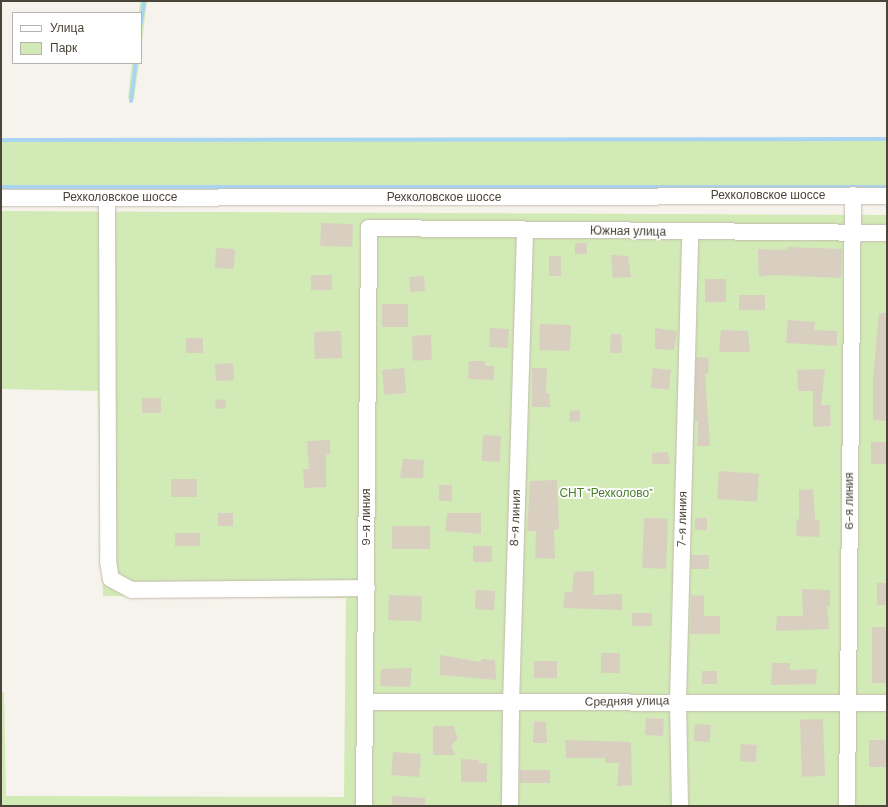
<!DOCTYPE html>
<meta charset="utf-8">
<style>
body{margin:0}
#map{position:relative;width:888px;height:807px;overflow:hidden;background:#f6f3ec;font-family:"DM Sans",sans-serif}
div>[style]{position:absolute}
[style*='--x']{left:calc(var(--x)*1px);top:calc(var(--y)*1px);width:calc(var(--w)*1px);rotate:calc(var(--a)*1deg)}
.green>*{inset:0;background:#d2eab5;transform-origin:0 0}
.stream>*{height:4px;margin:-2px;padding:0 2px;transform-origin:2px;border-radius:2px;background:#a9d4f2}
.building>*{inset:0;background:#d8cfc1;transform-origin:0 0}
.roads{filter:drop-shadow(0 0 1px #c2bbae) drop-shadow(0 0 1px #c2bbae)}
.minor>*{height:16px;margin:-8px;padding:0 8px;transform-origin:8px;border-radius:8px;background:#fff}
span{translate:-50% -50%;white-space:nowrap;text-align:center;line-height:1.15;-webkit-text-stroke:3.5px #fff;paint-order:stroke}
.street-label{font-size:12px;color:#4b4439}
.park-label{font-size:12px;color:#4a7f2a}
.frame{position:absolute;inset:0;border:2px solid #4b4439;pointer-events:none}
.legend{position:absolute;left:12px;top:12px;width:130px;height:52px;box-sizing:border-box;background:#fff;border:1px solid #b7b4b0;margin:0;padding:5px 7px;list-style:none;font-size:12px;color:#4b4439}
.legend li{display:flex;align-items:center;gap:8px;height:20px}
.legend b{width:20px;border:1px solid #b7b4b0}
</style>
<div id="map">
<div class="green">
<i style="clip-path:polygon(140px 1px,147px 1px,141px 49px,141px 13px,139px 13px)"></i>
<i style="clip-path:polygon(132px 63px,139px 63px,134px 99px,131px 101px,128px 98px)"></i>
<i style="left:887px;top:139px;width:48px;height:886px;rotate:90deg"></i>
<i style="clip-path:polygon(1px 211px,887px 215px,887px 806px,1px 806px,1px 692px,4px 692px,6px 796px,344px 797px,346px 598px,103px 596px,98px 391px,1px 389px)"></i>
</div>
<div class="stream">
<i style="--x:141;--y:23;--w:22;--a:-82"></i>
<i style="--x:131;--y:101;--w:38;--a:-83"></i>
<i style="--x:1;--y:140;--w:886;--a:-0.06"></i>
<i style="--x:1;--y:187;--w:886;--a:0"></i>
</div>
<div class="building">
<i style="left:321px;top:223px;width:32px;height:23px;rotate:2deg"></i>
<i style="left:587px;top:243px;width:11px;height:12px;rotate:90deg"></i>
<i style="clip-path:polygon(787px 247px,842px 249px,841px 278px,774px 275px,759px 277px,758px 249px,787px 250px)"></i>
<i style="left:216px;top:248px;width:19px;height:20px;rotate:3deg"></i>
<i style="clip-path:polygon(611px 255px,628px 256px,631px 277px,613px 278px)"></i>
<i style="left:549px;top:256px;width:12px;height:20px"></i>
<i style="left:311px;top:275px;width:21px;height:15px"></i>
<i style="left:424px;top:276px;width:15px;height:15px;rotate:86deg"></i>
<i style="left:726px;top:279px;width:23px;height:21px;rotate:90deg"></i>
<i style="left:739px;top:295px;width:26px;height:15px"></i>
<i style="left:382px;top:304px;width:26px;height:23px"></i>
<i style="clip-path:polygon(879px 313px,887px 313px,887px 421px,873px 420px,873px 380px)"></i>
<i style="clip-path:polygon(788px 320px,815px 322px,814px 330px,837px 331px,837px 346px,786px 343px)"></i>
<i style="left:540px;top:324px;width:31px;height:26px;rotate:2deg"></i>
<i style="left:490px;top:328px;width:19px;height:19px;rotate:3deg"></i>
<i style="clip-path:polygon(655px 328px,677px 331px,674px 350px,655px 349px)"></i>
<i style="clip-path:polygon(721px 330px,748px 331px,750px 352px,719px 352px)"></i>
<i style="left:341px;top:331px;width:27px;height:27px;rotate:88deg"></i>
<i style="clip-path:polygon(611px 334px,621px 334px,622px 353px,610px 353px)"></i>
<i style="left:431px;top:335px;width:25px;height:19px;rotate:88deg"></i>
<i style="left:186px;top:338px;width:17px;height:15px"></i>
<i style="clip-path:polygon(696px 357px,709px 358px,708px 374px,705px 374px,710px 446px,697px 446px,698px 421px,695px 421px)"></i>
<i style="clip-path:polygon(469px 361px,485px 361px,485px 366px,494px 366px,494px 380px,468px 379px)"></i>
<i style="left:233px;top:363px;width:17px;height:18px;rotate:87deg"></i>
<i style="left:404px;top:368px;width:25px;height:22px;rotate:85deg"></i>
<i style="clip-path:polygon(532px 368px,547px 368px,546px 393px,549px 393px,550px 407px,532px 407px)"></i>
<i style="left:653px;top:368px;width:18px;height:20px;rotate:6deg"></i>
<i style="clip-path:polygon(825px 369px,821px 405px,830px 405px,831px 426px,813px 427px,813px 391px,798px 391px,797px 370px)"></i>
<i style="left:142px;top:398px;width:19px;height:15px"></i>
<i style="left:225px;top:399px;width:9px;height:10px;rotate:84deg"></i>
<i style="clip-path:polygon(580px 410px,580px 421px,569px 422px,570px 411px)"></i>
<i style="left:483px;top:435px;width:18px;height:26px;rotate:3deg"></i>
<i style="clip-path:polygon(330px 440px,330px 454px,326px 455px,326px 487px,304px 488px,303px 469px,309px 469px,307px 441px)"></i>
<i style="left:871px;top:442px;width:16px;height:22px"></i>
<i style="clip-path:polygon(668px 452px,670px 464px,652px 464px,652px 453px)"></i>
<i style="clip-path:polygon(403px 459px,424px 460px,423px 478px,400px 478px)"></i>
<i style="left:719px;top:471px;width:40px;height:28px;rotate:4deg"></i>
<i style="left:197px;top:479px;width:18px;height:26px;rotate:90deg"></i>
<i style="clip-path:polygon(557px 480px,559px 529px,554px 530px,555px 559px,535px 558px,536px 531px,527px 531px,530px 481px)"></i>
<i style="left:439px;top:485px;width:13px;height:16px"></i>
<i style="clip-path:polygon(813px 489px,815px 520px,820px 520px,819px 537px,796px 536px,797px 519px,799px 519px,799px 490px)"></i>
<i style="left:218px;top:513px;width:15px;height:13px"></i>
<i style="clip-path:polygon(447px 513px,481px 513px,481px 534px,445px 531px)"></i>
<i style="left:644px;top:518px;width:24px;height:50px;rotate:2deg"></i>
<i style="left:695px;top:518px;width:12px;height:12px"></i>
<i style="left:392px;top:526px;width:38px;height:23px"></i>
<i style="left:175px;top:533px;width:25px;height:13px"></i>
<i style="left:473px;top:546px;width:19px;height:16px"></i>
<i style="left:709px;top:555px;width:14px;height:18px;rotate:90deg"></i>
<i style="clip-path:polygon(594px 571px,594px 595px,622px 594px,622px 610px,563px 608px,565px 592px,572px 592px,574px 572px)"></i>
<i style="left:877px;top:583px;width:10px;height:22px"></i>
<i style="clip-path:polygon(802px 589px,830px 590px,830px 606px,827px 606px,829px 629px,776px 631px,777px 616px,803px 616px)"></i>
<i style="left:476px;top:590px;width:19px;height:19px;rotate:3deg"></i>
<i style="left:389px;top:595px;width:33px;height:25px;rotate:2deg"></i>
<i style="clip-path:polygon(691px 595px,704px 596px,704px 616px,720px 616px,720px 634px,690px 634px)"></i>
<i style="left:632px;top:613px;width:20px;height:13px"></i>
<i style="left:872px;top:627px;width:15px;height:56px"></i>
<i style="left:620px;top:653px;width:20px;height:19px;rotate:90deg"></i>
<i style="clip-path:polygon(440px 655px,481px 662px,481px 659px,495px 660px,496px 680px,440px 675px)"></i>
<i style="left:534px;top:661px;width:23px;height:17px"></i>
<i style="clip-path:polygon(772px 663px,790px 663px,790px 670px,817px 669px,816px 684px,771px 685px)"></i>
<i style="clip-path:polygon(412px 668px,410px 687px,380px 686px,381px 669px)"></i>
<i style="left:702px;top:671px;width:15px;height:13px"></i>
<i style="left:646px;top:718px;width:18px;height:17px;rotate:3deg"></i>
<i style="left:823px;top:719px;width:57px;height:23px;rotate:88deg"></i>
<i style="clip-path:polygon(534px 721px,546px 722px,547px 743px,533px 743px)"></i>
<i style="left:695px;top:724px;width:16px;height:17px;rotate:4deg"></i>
<i style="clip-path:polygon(433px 726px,453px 726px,458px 738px,451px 746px,456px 755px,433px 755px)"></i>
<i style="clip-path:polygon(565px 740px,631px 742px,632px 785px,617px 786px,619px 763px,605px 763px,605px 758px,566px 758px)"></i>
<i style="left:869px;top:740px;width:18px;height:27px"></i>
<i style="left:741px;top:744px;width:16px;height:17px;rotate:4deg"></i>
<i style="left:393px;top:752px;width:28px;height:23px;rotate:4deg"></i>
<i style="clip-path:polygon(461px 759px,479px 760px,479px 763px,487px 763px,487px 782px,461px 782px)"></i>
<i style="left:520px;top:770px;width:30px;height:13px"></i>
<i style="clip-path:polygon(392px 796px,425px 798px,425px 806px,392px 806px)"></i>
</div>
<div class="roads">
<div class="minor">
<i style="--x:1;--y:198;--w:886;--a:-0.13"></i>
<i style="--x:107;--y:198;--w:363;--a:89.8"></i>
<i style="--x:108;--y:561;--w:18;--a:81"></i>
<i style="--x:111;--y:579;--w:24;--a:28"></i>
<i style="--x:132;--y:590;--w:235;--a:-0.5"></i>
<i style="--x:366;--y:702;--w:521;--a:0.11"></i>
<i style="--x:364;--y:806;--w:578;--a:-89.5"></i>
<i style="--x:369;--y:228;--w:518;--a:0.55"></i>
<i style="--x:510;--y:806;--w:102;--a:-89.4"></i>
<i style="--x:511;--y:704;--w:473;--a:-88.3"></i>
<i style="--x:680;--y:806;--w:105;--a:-91.1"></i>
<i style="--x:678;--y:701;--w:468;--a:-88.5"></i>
<i style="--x:847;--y:806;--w:611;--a:-89.44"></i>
</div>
</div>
<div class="street-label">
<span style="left:768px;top:196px">Рехколовское шоссе</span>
<span style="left:120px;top:198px">Рехколовское шоссе</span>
<span style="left:444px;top:198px">Рехколовское шоссе</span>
<span style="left:628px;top:232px;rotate:1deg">Южная улица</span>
<span style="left:850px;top:501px;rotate:-90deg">6-я линия</span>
<span style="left:367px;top:517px;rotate:-90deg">9-я линия</span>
<span style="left:516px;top:518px;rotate:-88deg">8-я линия</span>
<span style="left:683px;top:519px;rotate:-89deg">7-я линия</span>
<span style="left:627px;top:702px;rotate:-1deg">Средняя улица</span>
</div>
<div class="park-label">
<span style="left:606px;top:494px">СНТ "Рехколово"</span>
</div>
<div class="frame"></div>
<ul class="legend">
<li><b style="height:5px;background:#fff"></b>Улица</li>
<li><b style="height:11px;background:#d2eab5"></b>Парк</li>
</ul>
</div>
